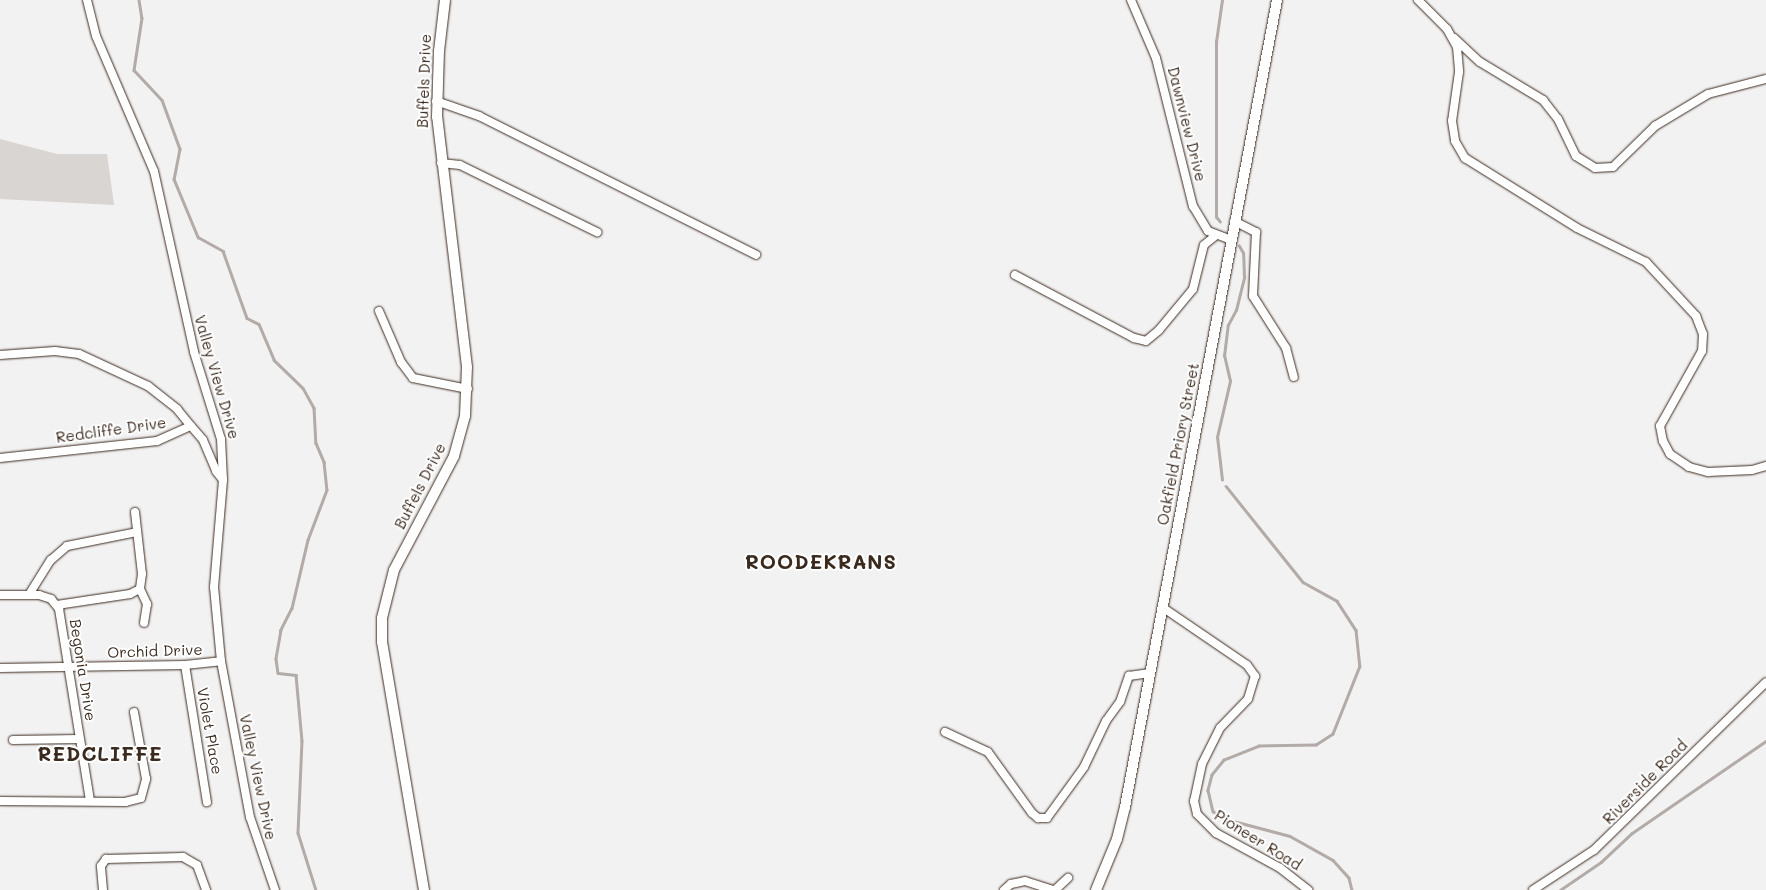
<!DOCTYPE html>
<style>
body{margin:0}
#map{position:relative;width:1766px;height:890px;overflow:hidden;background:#f3f2f2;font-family:Mali,sans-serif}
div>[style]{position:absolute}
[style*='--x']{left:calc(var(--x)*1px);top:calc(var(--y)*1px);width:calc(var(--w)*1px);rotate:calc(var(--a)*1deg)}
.green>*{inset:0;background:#d8d5d2}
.stream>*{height:2.5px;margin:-1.25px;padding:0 1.25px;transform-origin:1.25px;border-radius:1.25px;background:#b2aba7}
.roads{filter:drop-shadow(0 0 1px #3b2a1e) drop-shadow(0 0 1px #3b2a1e)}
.minor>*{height:8px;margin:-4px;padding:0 4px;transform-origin:4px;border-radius:4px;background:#fff}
.tertiary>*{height:10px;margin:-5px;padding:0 5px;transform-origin:5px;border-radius:5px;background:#fff}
span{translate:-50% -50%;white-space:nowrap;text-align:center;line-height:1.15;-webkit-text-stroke:4px #fff;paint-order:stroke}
.street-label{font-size:15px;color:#3b2a1e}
.district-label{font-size:20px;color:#3b2a1e;font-weight:700;letter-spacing:1px}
</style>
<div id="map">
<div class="green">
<i style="clip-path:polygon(0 139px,57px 154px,107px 154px,114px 205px,0 199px)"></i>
</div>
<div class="stream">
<i style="--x:139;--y:0;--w:18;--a:81"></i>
<i style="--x:142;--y:18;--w:53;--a:98.7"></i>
<i style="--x:134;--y:70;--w:41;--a:47"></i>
<i style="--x:162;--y:100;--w:52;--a:69.8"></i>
<i style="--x:180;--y:149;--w:31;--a:101"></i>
<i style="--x:174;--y:179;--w:63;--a:67.5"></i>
<i style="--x:198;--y:237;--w:29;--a:29"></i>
<i style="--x:223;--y:251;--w:71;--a:70.3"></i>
<i style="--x:247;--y:318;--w:13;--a:27"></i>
<i style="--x:259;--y:324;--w:39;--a:67"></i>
<i style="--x:274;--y:360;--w:40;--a:44"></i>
<i style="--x:303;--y:388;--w:23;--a:61"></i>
<i style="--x:314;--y:408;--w:35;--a:87"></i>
<i style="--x:316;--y:443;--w:21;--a:67"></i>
<i style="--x:324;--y:462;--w:28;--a:84"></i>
<i style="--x:327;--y:490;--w:53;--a:110.8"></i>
<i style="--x:308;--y:540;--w:70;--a:103.2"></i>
<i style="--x:292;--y:608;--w:25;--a:117"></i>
<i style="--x:281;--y:630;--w:29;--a:100"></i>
<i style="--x:276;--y:659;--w:14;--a:82"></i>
<i style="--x:278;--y:673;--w:18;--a:6"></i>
<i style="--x:296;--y:675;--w:66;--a:84.8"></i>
<i style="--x:302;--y:741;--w:92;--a:92.5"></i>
<i style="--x:298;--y:833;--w:60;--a:72.5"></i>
<i style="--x:1220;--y:222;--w:6;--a:-129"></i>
<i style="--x:1216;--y:217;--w:175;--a:-90"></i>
<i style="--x:1216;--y:42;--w:42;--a:-81.9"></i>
<i style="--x:1222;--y:480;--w:43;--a:-96.6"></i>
<i style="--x:1217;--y:437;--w:57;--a:-76.9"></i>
<i style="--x:1230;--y:381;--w:26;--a:-103"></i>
<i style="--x:1224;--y:356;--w:31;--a:-83"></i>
<i style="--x:1228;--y:325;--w:17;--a:-62"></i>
<i style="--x:1236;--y:310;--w:34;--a:-76"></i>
<i style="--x:1244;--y:277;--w:24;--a:-92"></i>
<i style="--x:1243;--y:253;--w:8;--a:-120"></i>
<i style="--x:1226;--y:486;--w:123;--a:51.3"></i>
<i style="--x:1303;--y:582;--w:39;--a:29"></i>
<i style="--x:1337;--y:601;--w:35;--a:57"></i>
<i style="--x:1356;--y:630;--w:36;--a:84"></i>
<i style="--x:1360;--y:666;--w:73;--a:111.7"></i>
<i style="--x:1333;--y:734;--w:20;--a:147"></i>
<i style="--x:1316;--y:745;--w:57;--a:179"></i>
<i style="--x:1259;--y:746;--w:38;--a:158"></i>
<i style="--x:1224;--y:760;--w:19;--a:129"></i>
<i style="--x:1212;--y:775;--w:16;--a:105"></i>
<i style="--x:1208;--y:790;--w:22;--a:77"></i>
<i style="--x:1213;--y:811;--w:11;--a:38"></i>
<i style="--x:1222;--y:818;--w:70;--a:14.8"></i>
<i style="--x:1290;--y:836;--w:49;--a:29.2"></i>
<i style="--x:1333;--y:860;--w:24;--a:48"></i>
<i style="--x:1349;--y:878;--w:12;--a:76"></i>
<i style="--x:1560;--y:890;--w:50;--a:-34.3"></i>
<i style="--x:1601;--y:862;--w:42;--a:-43.1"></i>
<i style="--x:1632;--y:833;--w:163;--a:-34.5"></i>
</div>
<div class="roads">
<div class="minor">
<i style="--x:87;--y:0;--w:37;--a:76"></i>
<i style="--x:96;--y:36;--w:147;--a:66.8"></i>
<i style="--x:154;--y:171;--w:185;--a:77.5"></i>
<i style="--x:194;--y:352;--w:91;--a:72.8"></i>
<i style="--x:221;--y:439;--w:41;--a:87.2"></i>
<i style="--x:223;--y:480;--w:107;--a:94.8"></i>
<i style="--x:214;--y:587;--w:74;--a:84.6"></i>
<i style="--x:221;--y:661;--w:159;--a:79.5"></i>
<i style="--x:250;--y:817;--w:77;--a:71.1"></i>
<i style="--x:1131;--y:0;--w:63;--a:66.7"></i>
<i style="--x:1156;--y:58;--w:153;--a:76"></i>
<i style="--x:1193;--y:206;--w:29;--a:59"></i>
<i style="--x:1208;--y:231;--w:25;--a:21"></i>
<i style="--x:1418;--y:0;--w:41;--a:45"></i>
<i style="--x:1447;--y:29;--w:21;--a:61"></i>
<i style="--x:1457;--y:47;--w:25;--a:85"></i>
<i style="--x:1459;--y:72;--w:49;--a:98.1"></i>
<i style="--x:1452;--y:121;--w:20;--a:81"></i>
<i style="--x:1455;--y:141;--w:20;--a:60"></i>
<i style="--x:1465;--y:158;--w:132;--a:32"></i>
<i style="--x:1577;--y:228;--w:77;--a:26.2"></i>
<i style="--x:1646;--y:262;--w:74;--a:47.2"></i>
<i style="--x:1696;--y:316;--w:19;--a:69"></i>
<i style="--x:1703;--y:334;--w:17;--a:93"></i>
<i style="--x:1702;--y:351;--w:86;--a:119.2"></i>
<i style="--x:1660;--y:426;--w:15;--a:79"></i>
<i style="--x:1663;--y:441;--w:15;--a:62"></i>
<i style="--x:1670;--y:454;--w:23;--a:34"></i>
<i style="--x:1689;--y:467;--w:20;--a:15"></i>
<i style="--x:1708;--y:472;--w:44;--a:-2.6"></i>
<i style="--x:1752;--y:470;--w:15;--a:-16"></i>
<i style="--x:1454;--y:38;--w:35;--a:43"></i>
<i style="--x:1480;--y:62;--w:74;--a:31.1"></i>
<i style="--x:1543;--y:100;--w:24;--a:52"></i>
<i style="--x:1558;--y:119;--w:41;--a:64.1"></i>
<i style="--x:1576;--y:156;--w:22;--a:32"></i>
<i style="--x:1595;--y:168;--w:18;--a:-3"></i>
<i style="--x:1613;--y:167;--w:59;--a:-44.3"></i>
<i style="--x:1655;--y:126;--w:62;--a:-31.1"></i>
<i style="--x:1708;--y:94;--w:60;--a:-14.5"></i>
<i style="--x:436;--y:101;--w:46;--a:19.2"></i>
<i style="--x:479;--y:116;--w:310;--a:26.6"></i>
<i style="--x:441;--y:163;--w:19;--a:6"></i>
<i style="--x:460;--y:165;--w:153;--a:26.1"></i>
<i style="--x:1234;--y:221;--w:25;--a:27"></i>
<i style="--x:1256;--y:232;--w:64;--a:92.7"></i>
<i style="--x:1253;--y:296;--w:62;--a:57.6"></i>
<i style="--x:1286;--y:348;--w:30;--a:75"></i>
<i style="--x:1015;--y:275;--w:135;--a:27.9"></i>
<i style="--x:1134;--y:338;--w:12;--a:14"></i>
<i style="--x:1146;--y:341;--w:17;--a:-40"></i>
<i style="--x:1159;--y:330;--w:53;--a:-50.3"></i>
<i style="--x:1193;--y:289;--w:45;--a:-76"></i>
<i style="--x:1204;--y:245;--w:14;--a:-39"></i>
<i style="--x:379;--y:311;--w:56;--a:66.7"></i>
<i style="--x:401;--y:362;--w:20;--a:53"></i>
<i style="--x:413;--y:378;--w:56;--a:11.3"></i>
<i style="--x:0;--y:355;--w:55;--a:-4.2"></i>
<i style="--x:55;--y:351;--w:24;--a:7"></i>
<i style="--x:79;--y:354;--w:76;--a:24.9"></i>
<i style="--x:148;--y:386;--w:37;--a:38"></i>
<i style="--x:177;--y:409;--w:22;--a:51"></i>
<i style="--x:0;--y:458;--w:158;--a:-6.2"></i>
<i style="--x:157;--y:441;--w:37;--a:-24"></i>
<i style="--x:191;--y:426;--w:18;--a:49"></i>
<i style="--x:203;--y:440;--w:34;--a:67"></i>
<i style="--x:216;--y:471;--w:11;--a:52"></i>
<i style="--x:135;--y:512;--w:62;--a:83.6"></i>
<i style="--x:142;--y:574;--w:15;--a:98"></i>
<i style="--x:140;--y:589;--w:17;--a:65"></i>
<i style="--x:147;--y:604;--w:19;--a:99"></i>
<i style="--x:30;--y:593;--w:39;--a:-58"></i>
<i style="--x:51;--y:560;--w:21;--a:-41"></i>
<i style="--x:67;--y:546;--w:71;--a:-11.3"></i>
<i style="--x:0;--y:595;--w:39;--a:0"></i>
<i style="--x:39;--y:595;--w:13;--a:18"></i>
<i style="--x:51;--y:599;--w:13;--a:51"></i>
<i style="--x:59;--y:609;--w:193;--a:80.8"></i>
<i style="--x:57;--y:605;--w:74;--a:-8.6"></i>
<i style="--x:130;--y:594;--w:11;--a:-27"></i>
<i style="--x:1162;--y:607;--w:103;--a:34.3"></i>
<i style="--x:1247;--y:665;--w:14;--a:54"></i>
<i style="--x:1255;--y:676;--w:24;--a:107"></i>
<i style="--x:1248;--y:699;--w:40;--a:134"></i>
<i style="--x:1220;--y:728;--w:40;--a:116.6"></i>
<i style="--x:1202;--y:764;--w:38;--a:102"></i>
<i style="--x:1194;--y:801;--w:13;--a:77"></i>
<i style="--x:1197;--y:814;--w:27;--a:45"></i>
<i style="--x:1216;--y:833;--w:73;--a:28.7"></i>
<i style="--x:1280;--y:868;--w:36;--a:38"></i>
<i style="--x:185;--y:665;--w:139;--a:80.9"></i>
<i style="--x:0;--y:668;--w:185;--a:-0.9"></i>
<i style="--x:185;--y:665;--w:36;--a:-6"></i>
<i style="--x:945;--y:732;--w:47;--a:24.9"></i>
<i style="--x:988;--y:752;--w:75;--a:54.2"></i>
<i style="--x:1032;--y:813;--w:8;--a:40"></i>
<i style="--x:1038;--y:818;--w:9;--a:0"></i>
<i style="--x:1047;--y:818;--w:63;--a:-54"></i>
<i style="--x:1084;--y:767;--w:51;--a:-64.4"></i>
<i style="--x:1106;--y:721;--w:24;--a:-54"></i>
<i style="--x:1120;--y:702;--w:28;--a:-71"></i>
<i style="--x:1129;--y:676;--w:21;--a:-8"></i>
<i style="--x:13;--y:740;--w:66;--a:-0.9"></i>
<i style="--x:0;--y:801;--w:125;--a:0.5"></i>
<i style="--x:125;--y:802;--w:16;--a:-14"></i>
<i style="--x:141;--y:798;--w:20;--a:-75"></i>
<i style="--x:146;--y:779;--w:68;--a:-100.2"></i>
<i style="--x:103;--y:890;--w:24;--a:-95"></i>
<i style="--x:101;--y:866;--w:9;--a:-54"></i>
<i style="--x:106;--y:859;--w:77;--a:-1.5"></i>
<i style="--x:183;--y:857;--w:16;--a:30"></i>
<i style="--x:197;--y:865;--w:27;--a:70"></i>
<i style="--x:1004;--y:890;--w:9;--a:-41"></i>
<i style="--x:1011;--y:884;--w:14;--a:-12"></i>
<i style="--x:1025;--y:881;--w:28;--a:18"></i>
<i style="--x:1055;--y:890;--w:18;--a:-43"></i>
<i style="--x:1533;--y:890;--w:73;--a:-33.3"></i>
<i style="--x:1594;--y:850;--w:240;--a:-44.3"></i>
</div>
<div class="tertiary">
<i style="--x:424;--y:890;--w:252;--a:-99.6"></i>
<i style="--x:382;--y:642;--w:24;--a:-90"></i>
<i style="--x:382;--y:618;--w:49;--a:-76"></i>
<i style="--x:394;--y:570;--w:129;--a:-62.2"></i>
<i style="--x:454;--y:456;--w:41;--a:-74.6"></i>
<i style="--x:465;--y:416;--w:49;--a:-87.7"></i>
<i style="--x:467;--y:367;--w:252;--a:-96.8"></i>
<i style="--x:437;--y:117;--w:66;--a:-88.3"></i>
<i style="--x:439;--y:51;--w:51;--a:-83.3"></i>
<i style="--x:1096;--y:890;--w:55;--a:-67.6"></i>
<i style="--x:1117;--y:839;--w:33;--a:-76"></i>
<i style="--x:1125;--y:807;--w:821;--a:-79.33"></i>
</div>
</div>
<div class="street-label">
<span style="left:424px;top:81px;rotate:-88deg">Buffels Drive</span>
<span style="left:1187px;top:124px;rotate:76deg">Dawnview Drive</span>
<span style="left:217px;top:377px;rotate:74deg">Valley View Drive</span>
<span style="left:111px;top:430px;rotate:-8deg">Redcliffe Drive</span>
<span style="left:1178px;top:444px;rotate:-79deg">Oakfield Priory Street</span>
<span style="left:420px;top:486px;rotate:-63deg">Buffels Drive</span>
<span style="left:155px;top:651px;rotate:-2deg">Orchid Drive</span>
<span style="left:83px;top:670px;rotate:81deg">Begonia Drive</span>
<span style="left:210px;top:731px;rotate:80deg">Violet Place</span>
<span style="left:258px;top:777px;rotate:78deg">Valley View Drive</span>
<span style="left:1645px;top:782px;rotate:-45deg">Riverside Road</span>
<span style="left:1258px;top:840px;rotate:32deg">Pioneer Road</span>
</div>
<div class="district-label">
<span style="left:821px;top:561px">ROODEKRANS</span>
<span style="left:100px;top:753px">REDCLIFFE</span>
</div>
</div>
